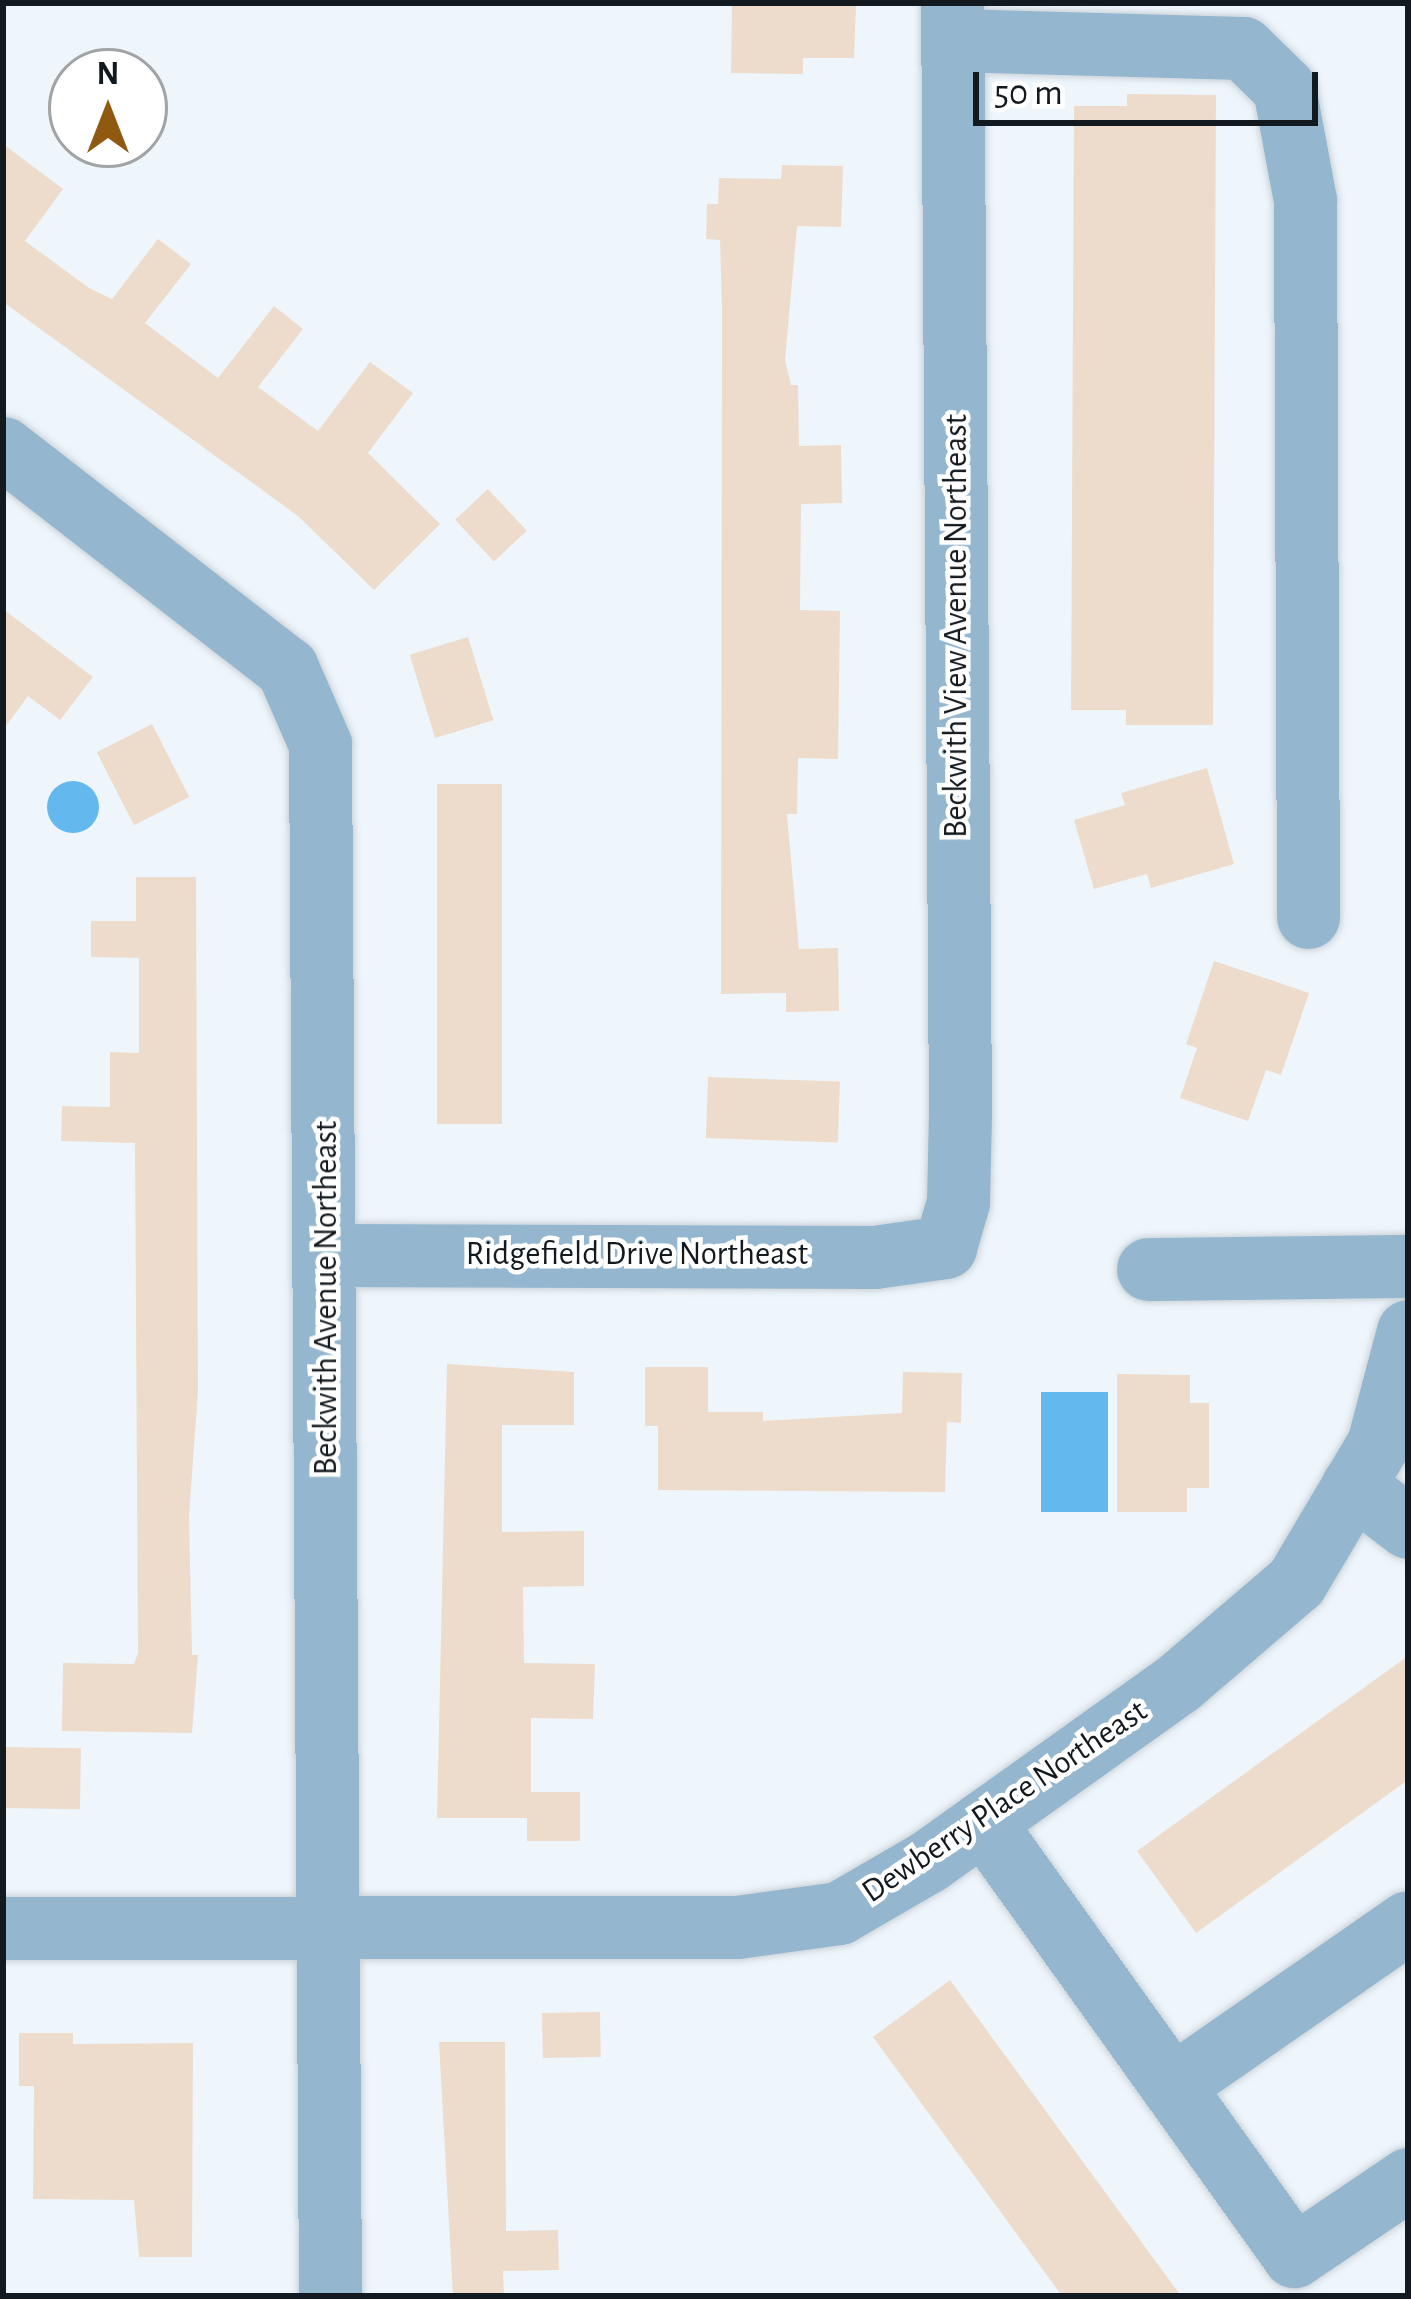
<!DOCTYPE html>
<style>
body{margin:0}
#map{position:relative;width:1411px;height:2299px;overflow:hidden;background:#eef6fc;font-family:"Alegreya Sans",sans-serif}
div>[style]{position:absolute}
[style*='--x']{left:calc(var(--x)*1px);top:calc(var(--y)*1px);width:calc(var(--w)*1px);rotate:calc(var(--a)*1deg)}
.water>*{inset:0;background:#63b8ee;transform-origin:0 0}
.round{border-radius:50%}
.building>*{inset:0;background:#eddccb;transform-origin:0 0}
.roads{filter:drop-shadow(0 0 3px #cbd3d9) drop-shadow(0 0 3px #cbd3d9)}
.minor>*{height:63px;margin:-31.5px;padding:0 31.5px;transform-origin:31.5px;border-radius:31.5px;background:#94b7cf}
span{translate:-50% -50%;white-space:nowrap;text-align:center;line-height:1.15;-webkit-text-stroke:9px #fff;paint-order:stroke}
.street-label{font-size:33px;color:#131a1f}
.frame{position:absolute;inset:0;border:6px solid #131a1f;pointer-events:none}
.north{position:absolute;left:48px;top:48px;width:120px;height:120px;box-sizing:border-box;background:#fff;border:3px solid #a1a3a5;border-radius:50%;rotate:0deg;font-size:33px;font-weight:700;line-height:48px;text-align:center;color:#131a1f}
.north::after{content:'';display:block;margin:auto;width:42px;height:54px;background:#905910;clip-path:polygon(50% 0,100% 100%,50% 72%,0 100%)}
.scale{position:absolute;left:973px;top:72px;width:345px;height:54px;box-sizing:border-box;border:6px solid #131a1f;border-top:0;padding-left:15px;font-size:36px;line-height:42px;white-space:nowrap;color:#131a1f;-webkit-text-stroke:9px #fff;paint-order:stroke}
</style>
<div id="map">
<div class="water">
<i class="round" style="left:47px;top:781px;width:52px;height:52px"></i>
<i style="left:1041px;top:1392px;width:67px;height:120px"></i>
</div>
<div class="building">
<i style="clip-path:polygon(732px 3px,856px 5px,854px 58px,803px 58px,803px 74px,731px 73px)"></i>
<i style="clip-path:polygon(1127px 94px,1216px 95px,1213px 725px,1126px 725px,1126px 710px,1071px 710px,1074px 106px,1127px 106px)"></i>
<i style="clip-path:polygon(3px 144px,63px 189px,25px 241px,89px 288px,112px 299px,158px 239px,191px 264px,145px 323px,218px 378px,274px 306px,303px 329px,258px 387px,318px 431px,370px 362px,413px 393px,368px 453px,440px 524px,374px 590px,298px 516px,3px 302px)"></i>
<i style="clip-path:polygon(782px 165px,843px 166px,841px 227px,797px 226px,785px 361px,791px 385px,798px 385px,799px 446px,841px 445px,842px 503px,801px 504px,800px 610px,840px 611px,838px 759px,798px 758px,797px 814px,787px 814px,799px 949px,838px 948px,839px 1011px,786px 1012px,786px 993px,721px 994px,722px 310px,720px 240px,706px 239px,707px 204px,718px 204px,719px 178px,781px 179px)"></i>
<i style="left:488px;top:489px;width:57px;height:45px;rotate:47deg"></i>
<i style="clip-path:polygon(3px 609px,93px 677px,60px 720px,28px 696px,3px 730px)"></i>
<i style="left:468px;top:637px;width:87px;height:61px;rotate:73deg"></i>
<i style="left:152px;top:724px;width:82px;height:62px;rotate:63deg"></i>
<i style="clip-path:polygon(1207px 768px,1234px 864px,1151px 888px,1147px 874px,1094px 889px,1074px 820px,1125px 805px,1121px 793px)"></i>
<i style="left:437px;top:784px;width:65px;height:340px"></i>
<i style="clip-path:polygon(136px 877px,196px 877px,198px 1391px,189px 1516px,192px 1655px,198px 1655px,192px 1733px,62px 1731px,63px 1663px,134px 1664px,138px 1653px,135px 1143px,61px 1141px,62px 1106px,110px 1107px,110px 1052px,139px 1053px,139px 958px,91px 957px,91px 921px,136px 921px)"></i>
<i style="clip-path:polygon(1214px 961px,1309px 993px,1281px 1075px,1266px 1070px,1248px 1121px,1180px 1098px,1197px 1048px,1186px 1044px)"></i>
<i style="left:708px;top:1077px;width:132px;height:61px;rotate:2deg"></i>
<i style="clip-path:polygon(447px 1364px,574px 1372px,574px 1425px,502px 1425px,502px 1532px,584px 1531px,584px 1586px,523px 1587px,524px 1663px,595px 1664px,593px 1719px,531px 1718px,531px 1792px,580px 1792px,580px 1841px,527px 1841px,527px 1818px,437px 1818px)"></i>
<i style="clip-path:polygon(645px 1367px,708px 1367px,708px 1412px,763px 1412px,763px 1421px,902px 1413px,903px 1372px,962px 1373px,961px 1423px,947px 1422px,945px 1492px,658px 1490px,658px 1426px,645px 1426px)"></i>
<i style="clip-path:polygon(1117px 1374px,1190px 1375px,1190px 1403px,1209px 1403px,1209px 1488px,1187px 1488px,1187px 1512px,1117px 1512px)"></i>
<i style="clip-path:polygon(1408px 1656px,1408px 1780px,1196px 1933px,1137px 1851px)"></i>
<i style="left:3px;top:1747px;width:78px;height:61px;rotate:1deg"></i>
<i style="clip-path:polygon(950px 1980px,1181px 2296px,1062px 2296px,873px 2037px)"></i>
<i style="left:600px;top:2012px;width:45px;height:58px;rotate:89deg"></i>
<i style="clip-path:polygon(19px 2033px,73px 2033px,73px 2044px,193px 2043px,192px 2257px,139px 2257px,134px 2200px,33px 2199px,34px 2086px,19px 2086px)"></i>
<i style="clip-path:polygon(439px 2042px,505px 2042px,506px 2231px,558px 2230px,559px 2270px,503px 2271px,504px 2296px,453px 2296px)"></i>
</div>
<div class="roads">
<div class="minor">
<i style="--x:953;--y:40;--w:290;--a:1.6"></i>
<i style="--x:1243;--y:48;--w:57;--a:44.3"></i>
<i style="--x:1284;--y:88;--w:114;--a:79.4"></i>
<i style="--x:1305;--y:200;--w:717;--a:89.76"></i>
<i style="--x:3;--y:448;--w:359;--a:37.8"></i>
<i style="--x:287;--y:668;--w:83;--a:66.5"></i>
<i style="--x:320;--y:744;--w:1552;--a:89.63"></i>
<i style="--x:327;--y:1255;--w:547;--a:0.21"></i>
<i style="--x:874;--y:1257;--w:72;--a:-8"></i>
<i style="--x:945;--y:1247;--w:47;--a:-73.9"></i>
<i style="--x:958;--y:1202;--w:91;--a:-88.7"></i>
<i style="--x:960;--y:1111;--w:1108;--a:-90.41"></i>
<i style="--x:1148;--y:1269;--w:260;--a:-0.7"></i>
<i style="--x:1353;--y:1485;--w:69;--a:37.4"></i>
<i style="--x:983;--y:1822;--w:534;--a:54.38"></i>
<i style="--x:1294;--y:2256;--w:138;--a:-34"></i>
<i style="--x:3;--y:1928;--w:734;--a:-0.08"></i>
<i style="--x:737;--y:1927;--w:103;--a:-7.8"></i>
<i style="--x:839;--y:1913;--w:102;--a:-30.1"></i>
<i style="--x:927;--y:1862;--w:308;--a:-35.5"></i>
<i style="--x:1178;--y:1683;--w:155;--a:-40.6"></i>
<i style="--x:1296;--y:1582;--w:161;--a:-59.3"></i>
<i style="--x:1378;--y:1444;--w:117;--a:-75.1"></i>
<i style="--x:1172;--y:2086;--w:287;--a:-34.8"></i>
</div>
</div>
<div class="street-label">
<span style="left:957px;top:626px;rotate:-90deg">Beckwith View Avenue Northeast</span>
<span style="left:637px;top:1255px">Ridgefield Drive Northeast</span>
<span style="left:327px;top:1298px;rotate:-90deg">Beckwith Avenue Northeast</span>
<span style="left:1005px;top:1802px;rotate:-34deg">Dewberry Place Northeast</span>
</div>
<div class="frame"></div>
<div class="north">N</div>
<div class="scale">50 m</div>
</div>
